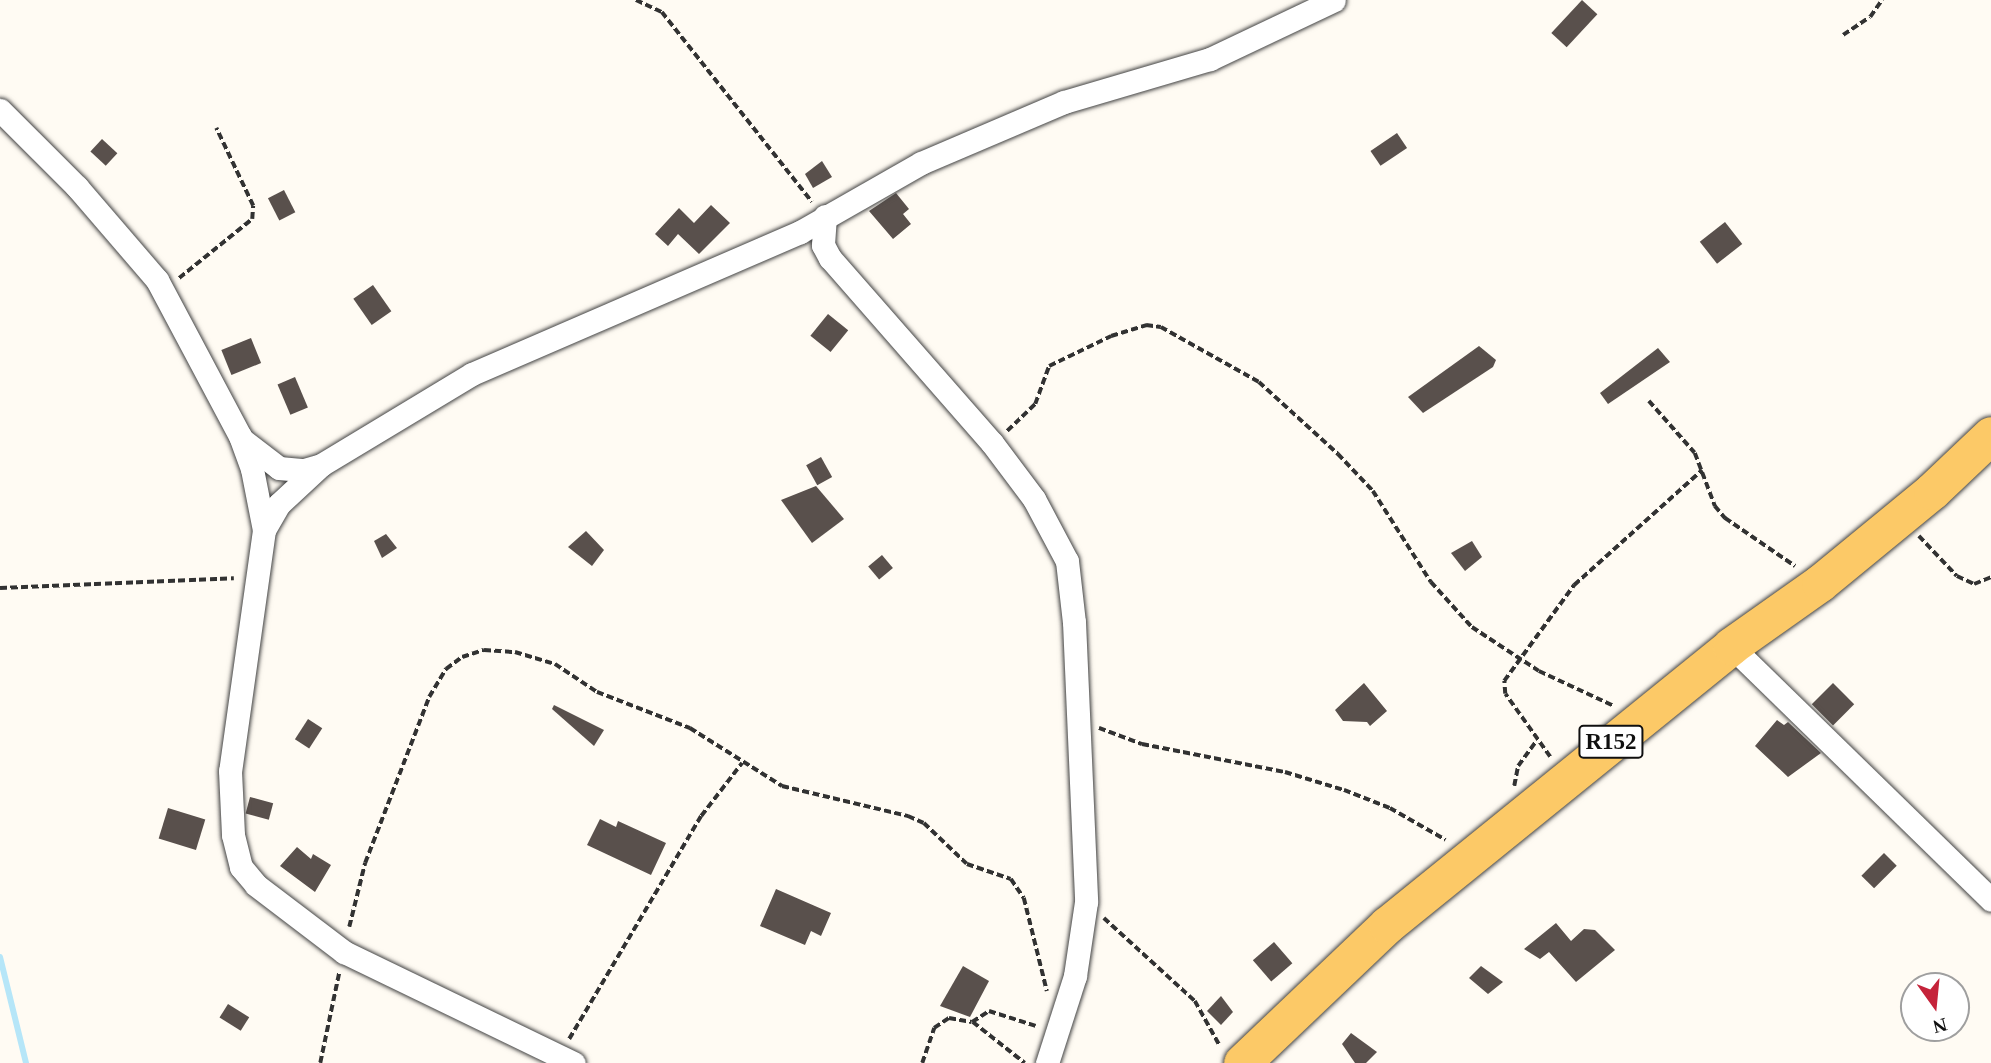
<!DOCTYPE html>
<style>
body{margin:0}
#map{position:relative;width:1991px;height:1063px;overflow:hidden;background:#fffbf3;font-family:Georgia,serif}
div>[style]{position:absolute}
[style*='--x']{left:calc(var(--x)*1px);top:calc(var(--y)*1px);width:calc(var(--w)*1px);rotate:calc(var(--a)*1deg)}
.stream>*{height:6px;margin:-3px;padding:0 3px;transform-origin:3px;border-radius:3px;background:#b6e6f8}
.building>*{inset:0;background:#59504c;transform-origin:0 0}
.path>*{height:3.5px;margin-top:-1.75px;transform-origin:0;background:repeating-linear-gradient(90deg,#323232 0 7px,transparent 0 10.5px)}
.roads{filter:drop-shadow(0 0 2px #434343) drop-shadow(0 0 2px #434343)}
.minor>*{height:23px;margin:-11.5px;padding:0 11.5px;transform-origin:11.5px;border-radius:11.5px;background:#fff}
.primary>*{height:37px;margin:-18.5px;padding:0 18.5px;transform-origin:18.5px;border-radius:18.5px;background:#fcc967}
span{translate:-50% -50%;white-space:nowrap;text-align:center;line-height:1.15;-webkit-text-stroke:7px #fff;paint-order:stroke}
.shield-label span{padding:2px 5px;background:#fff;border:2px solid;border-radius:5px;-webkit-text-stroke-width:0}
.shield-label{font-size:23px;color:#101010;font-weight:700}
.north{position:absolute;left:1900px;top:972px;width:70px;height:70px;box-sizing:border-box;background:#fff;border:2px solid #9f9f9f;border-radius:50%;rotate:165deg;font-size:19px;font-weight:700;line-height:28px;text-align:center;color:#101010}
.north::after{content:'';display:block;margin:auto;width:24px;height:32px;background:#c5233a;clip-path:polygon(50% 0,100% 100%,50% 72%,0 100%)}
</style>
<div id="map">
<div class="stream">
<i style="--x:0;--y:957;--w:109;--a:76.2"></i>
</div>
<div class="building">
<i style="left:1582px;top:0;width:21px;height:45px;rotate:43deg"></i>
<i style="left:1397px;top:133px;width:18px;height:32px;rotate:56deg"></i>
<i style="left:102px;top:139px;width:21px;height:17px;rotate:43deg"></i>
<i style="clip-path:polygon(822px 161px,832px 177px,813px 188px,805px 174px)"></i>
<i style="left:284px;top:190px;width:25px;height:18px;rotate:63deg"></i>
<i style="clip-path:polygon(896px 193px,909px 209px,903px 214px,911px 224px,893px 239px,869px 211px)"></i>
<i style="clip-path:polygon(711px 205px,730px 223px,699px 254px,678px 234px,668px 246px,655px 234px,679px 208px,694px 223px)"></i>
<i style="left:1725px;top:222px;width:28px;height:32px;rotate:52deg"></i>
<i style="left:373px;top:285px;width:32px;height:24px;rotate:55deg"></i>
<i style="left:828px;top:314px;width:26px;height:28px;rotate:39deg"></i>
<i style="left:251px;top:338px;width:27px;height:32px;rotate:68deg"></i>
<i style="clip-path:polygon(1479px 346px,1496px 360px,1493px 367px,1423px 413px,1408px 397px)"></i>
<i style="clip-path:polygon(1658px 348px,1670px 362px,1608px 404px,1600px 393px)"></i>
<i style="left:295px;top:377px;width:33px;height:19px;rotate:67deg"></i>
<i style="left:821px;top:457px;width:23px;height:17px;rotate:61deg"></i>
<i style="clip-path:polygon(816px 486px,844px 519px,812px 543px,781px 500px)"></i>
<i style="clip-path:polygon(586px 531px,604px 550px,592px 566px,568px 547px)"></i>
<i style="clip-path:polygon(386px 534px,397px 548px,382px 558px,374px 541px)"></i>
<i style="clip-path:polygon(1472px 541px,1482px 557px,1465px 571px,1451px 553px)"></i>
<i style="left:882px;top:555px;width:17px;height:18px;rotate:50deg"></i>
<i style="clip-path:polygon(1364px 683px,1387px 711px,1370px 726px,1367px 722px,1343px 721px,1335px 710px)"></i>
<i style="left:1833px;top:683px;width:30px;height:30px;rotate:45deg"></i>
<i style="clip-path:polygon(554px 705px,604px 730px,594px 746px,552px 709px)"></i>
<i style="left:308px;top:719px;width:17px;height:24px;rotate:33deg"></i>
<i style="clip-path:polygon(1777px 720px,1784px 725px,1788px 722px,1821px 753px,1788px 777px,1755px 746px)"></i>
<i style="left:250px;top:797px;width:24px;height:17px;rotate:15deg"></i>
<i style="left:168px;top:808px;width:39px;height:32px;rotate:17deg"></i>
<i style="clip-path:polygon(600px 819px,616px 827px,618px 821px,666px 843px,651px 875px,587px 845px)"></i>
<i style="clip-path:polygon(297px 847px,311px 859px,313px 854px,331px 865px,315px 892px,280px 866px)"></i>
<i style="left:1884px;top:853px;width:18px;height:32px;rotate:45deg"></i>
<i style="clip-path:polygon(776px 889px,831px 913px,821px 936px,811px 931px,805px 945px,760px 926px)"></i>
<i style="clip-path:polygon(1556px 923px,1571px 941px,1584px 929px,1595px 930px,1615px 950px,1576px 982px,1549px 952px,1540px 959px,1524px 949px)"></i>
<i style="left:1274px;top:942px;width:28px;height:28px;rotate:49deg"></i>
<i style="clip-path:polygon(963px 966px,989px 981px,970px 1017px,940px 1006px)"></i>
<i style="clip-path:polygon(1481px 966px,1503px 982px,1488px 994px,1469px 978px)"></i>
<i style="clip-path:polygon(1221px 996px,1233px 1012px,1221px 1025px,1207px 1011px)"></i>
<i style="left:228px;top:1004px;width:25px;height:16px;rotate:32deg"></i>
<i style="clip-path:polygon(1351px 1033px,1377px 1052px,1366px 1063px,1355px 1063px,1342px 1044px)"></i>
</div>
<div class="path">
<i style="--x:636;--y:0;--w:29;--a:25"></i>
<i style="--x:662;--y:12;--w:242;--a:51.7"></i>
<i style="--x:1843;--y:35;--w:32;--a:-34"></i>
<i style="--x:1870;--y:17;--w:21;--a:-55"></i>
<i style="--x:179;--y:278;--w:94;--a:-38.9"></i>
<i style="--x:252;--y:219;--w:13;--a:-86"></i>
<i style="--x:253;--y:206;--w:86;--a:-115.4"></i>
<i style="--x:1649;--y:401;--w:69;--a:48.5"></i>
<i style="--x:1695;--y:453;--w:57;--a:69.3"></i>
<i style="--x:1715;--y:506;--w:16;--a:50"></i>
<i style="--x:1725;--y:518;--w:85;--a:34.4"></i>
<i style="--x:1007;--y:431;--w:39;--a:-44"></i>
<i style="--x:1035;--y:404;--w:40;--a:-69.8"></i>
<i style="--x:1049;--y:366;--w:69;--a:-25.8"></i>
<i style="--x:1111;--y:336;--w:37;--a:-17"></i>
<i style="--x:1146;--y:325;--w:15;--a:8"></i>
<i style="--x:1161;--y:327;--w:112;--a:29.3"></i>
<i style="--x:1259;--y:382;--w:107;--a:42.3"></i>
<i style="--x:1338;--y:454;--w:51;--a:46.6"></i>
<i style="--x:1373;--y:491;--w:108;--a:57.5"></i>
<i style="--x:1431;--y:582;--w:61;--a:47.7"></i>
<i style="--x:1472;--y:627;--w:80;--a:33.3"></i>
<i style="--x:1539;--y:671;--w:81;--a:25"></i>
<i style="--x:1919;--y:536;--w:55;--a:46.5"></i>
<i style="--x:1957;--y:576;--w:19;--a:25"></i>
<i style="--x:1974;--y:584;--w:18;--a:-22"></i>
<i style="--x:0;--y:588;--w:234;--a:-2.4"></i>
<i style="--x:1099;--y:728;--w:46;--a:20.4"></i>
<i style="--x:1142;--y:744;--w:146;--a:11.1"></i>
<i style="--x:1285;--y:772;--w:62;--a:17"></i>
<i style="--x:1344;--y:790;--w:49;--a:21.4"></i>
<i style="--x:1390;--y:808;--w:64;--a:29.7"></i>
<i style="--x:1550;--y:757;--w:77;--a:-125.5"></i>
<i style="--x:1505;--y:694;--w:13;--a:-94"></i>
<i style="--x:1504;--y:681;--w:119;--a:-53.9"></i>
<i style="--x:1574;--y:585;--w:172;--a:-41.9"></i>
<i style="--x:1514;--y:786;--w:20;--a:-79"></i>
<i style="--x:1518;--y:766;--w:31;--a:-54"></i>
<i style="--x:1104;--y:918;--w:123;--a:42.4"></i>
<i style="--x:1195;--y:1001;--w:51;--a:60.9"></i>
<i style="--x:349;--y:927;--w:66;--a:-76"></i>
<i style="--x:365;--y:863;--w:178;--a:-68.9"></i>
<i style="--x:429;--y:697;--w:33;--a:-59"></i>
<i style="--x:446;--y:669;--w:20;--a:-37"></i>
<i style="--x:462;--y:657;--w:23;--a:-18"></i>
<i style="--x:484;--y:650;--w:31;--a:4"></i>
<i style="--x:515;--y:652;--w:42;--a:16.7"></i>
<i style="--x:555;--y:664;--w:50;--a:33.7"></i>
<i style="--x:597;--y:692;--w:100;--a:21.2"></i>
<i style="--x:690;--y:728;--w:109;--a:32.2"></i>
<i style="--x:782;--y:786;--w:130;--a:13.4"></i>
<i style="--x:908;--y:816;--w:17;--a:24"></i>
<i style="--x:924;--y:823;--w:59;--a:43.6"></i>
<i style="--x:967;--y:864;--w:46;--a:18.8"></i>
<i style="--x:1011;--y:879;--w:23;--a:56"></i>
<i style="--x:1024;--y:898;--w:96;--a:76.1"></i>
<i style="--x:973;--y:1022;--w:66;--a:38.3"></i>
<i style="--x:569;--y:1039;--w:259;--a:-59.4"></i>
<i style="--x:701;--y:816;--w:67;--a:-52.3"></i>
<i style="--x:320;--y:1063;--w:92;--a:-78.1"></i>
<i style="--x:922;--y:1063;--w:37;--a:-71"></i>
<i style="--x:934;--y:1028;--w:18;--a:-34"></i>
<i style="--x:949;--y:1018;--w:23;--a:10"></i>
<i style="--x:972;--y:1022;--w:20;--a:-33"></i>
<i style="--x:989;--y:1011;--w:49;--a:17.7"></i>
</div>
<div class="roads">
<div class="minor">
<i style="--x:0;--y:110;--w:109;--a:45"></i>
<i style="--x:77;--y:187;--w:123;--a:49.3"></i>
<i style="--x:157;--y:280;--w:177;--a:62"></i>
<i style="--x:240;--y:436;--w:35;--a:70"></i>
<i style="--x:252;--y:469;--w:62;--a:78.9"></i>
<i style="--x:264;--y:530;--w:243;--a:98"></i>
<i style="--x:230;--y:771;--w:64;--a:87.3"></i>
<i style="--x:233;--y:835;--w:33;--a:76"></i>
<i style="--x:241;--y:867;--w:23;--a:50"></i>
<i style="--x:256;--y:885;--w:111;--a:37.3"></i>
<i style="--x:344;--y:952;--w:255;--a:25.8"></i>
<i style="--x:825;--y:216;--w:29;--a:94"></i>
<i style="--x:823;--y:245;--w:15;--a:62"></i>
<i style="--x:830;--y:258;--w:246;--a:48.8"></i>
<i style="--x:992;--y:443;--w:70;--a:53.1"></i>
<i style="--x:1034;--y:499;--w:70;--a:62"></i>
<i style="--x:1067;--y:561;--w:61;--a:83.5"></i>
<i style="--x:1074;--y:622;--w:280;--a:87.5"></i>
<i style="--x:1086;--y:902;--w:75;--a:98.5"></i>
<i style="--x:1075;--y:976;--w:91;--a:107.8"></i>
<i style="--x:244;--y:441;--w:44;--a:37.6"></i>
<i style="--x:279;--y:468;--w:25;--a:5"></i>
<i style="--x:304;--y:470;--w:18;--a:-16"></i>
<i style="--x:321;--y:465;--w:176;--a:-31.1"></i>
<i style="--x:472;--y:374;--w:357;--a:-23.4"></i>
<i style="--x:800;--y:232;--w:139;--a:-29.7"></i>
<i style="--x:921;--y:163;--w:155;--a:-23.1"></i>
<i style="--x:1064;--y:102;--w:152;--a:-16.4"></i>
<i style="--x:1210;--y:59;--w:137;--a:-25.4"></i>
<i style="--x:264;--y:530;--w:30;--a:-60"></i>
<i style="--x:279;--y:504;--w:54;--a:-42.8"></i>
<i style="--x:1731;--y:646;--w:363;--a:44.3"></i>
</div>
<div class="primary">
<i style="--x:1242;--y:1063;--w:200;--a:-43.6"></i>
<i style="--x:1387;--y:925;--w:443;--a:-39"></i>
<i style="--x:1731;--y:646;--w:109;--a:-35.3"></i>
<i style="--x:1820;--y:583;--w:145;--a:-39.4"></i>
<i style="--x:1932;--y:491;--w:81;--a:-43.5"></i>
</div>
</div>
<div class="shield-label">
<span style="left:1611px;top:742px">R152</span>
</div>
<div class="north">N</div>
</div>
